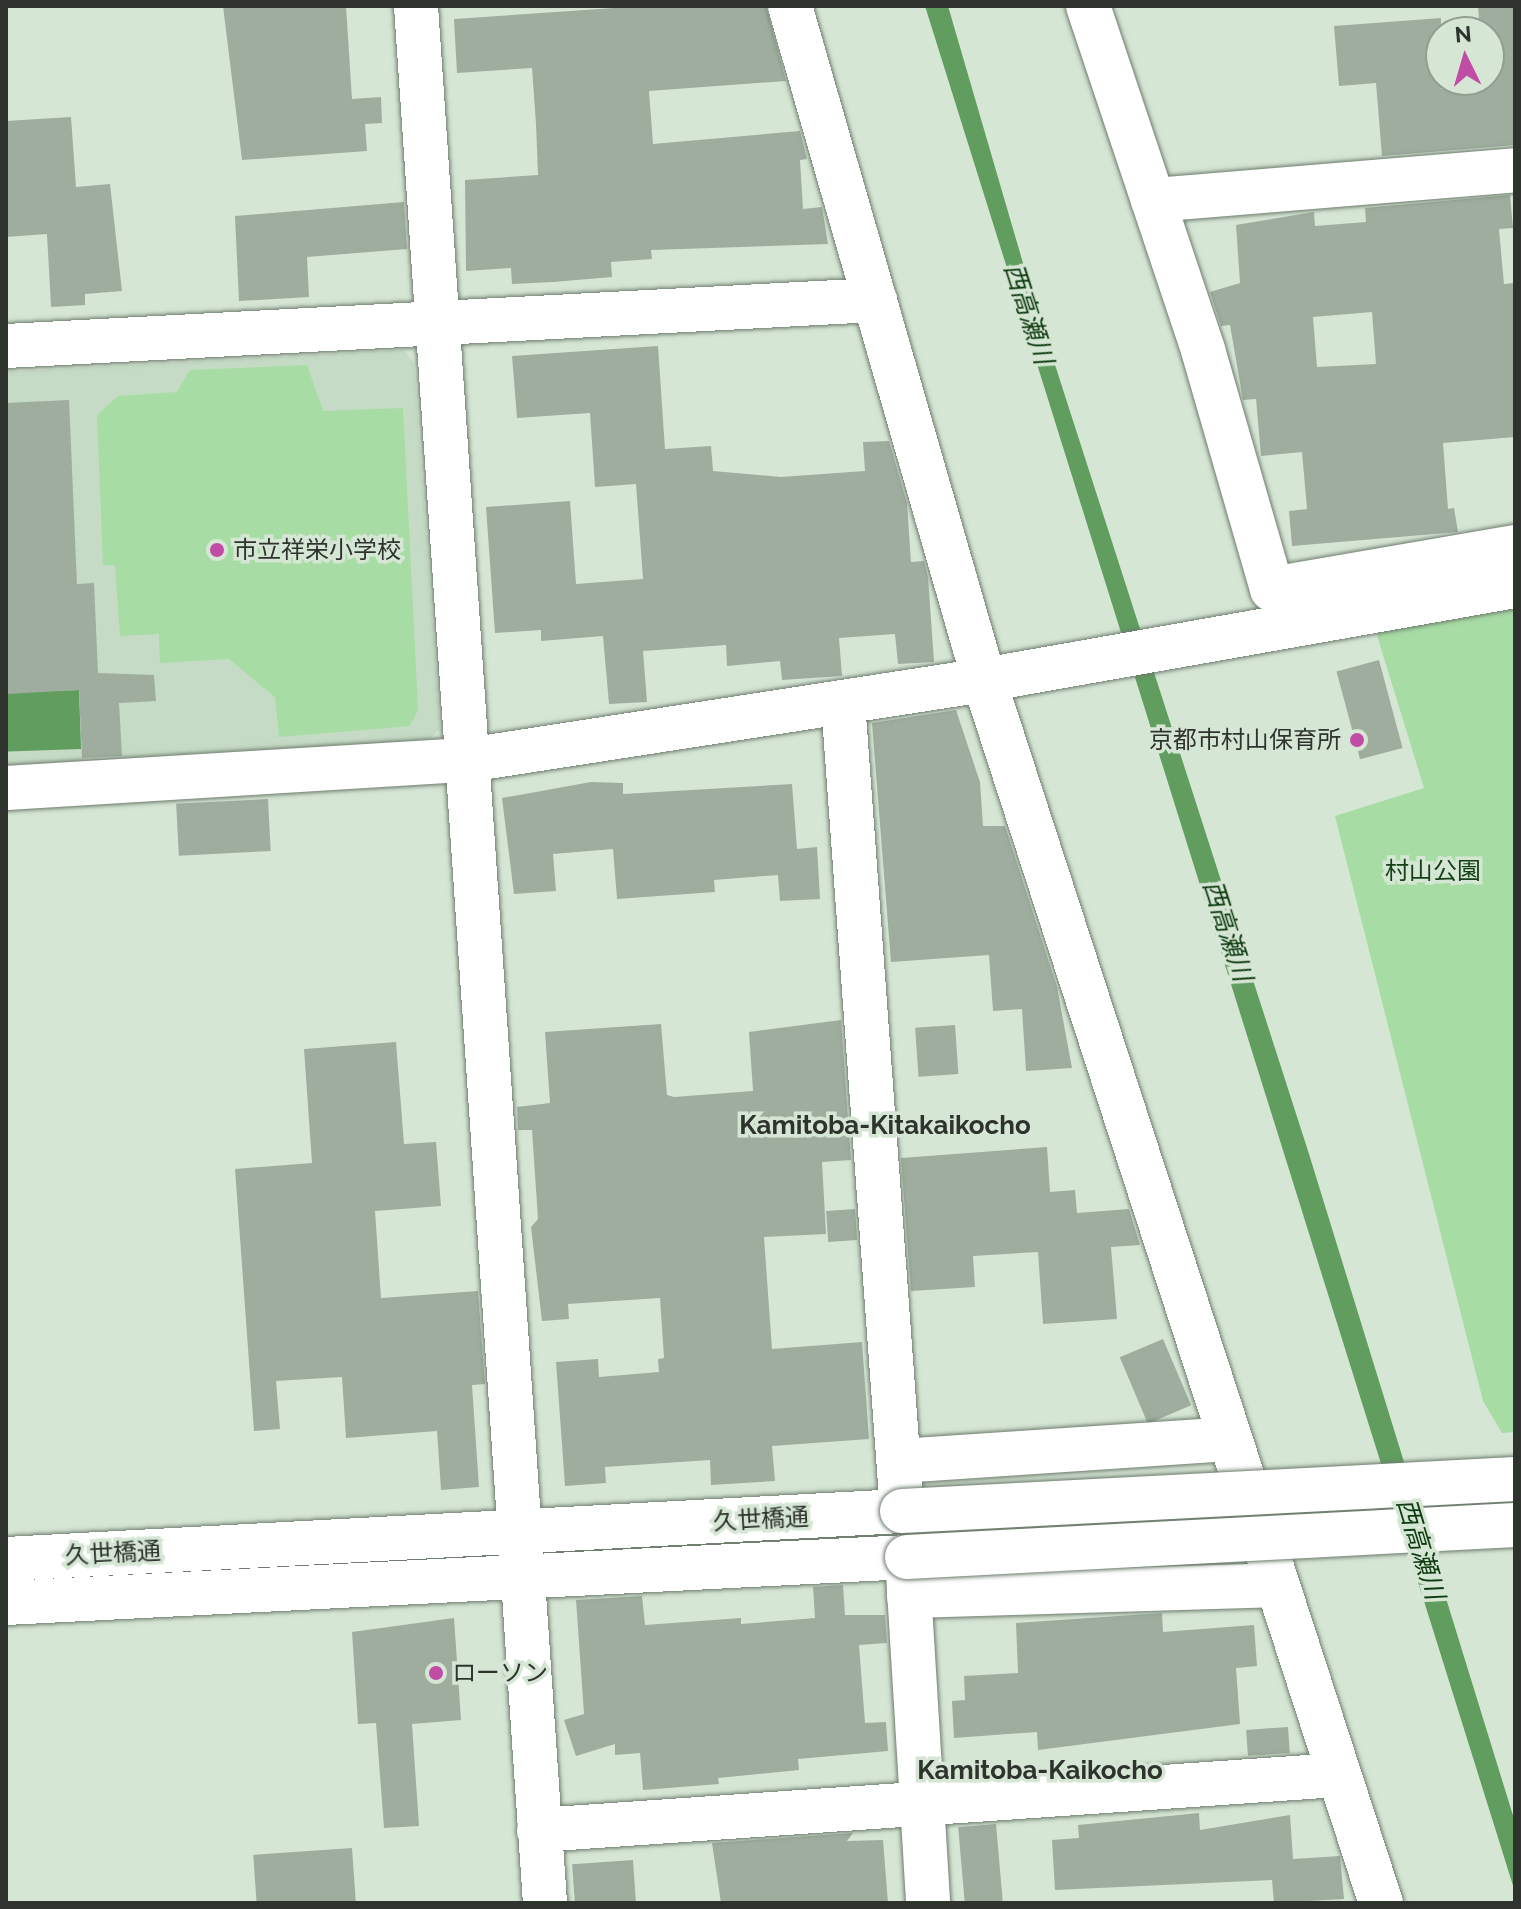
<!DOCTYPE html>
<meta charset="utf-8">
<style>
body{margin:0}
#map{position:relative;width:1521px;height:1909px;overflow:hidden;background:#d6e6d5;font-family:Raleway,"Noto Sans JP",sans-serif}
div>[style]{position:absolute}
[style*='--x']{left:calc(var(--x)*1px);top:calc(var(--y)*1px);width:calc(var(--w)*1px);rotate:calc(var(--a)*1deg)}
.built>*{inset:0;background:#c6dbc5}
.green>*{inset:0;background:#a7dca5}
.water>*{inset:0;background:#609d5f;transform-origin:0 0}
.building>*{inset:0;background:#9fad9e;transform-origin:0 0}
.roads{filter:drop-shadow(0 0 2px #6e7c6e) drop-shadow(0 0 2px #6e7c6e)}
.minor>*{height:44px;margin:-22px;padding:0 22px;transform-origin:22px;border-radius:22px;background:#fff}
.bridges{filter:drop-shadow(0 0 2px #6e7c6e) drop-shadow(0 0 2px #6e7c6e)}
.minor-bridge>*{height:44px;margin:-22px;padding:0 22px;transform-origin:22px;border-radius:22px;background:#fff}
.dots>*{width:22px;height:22px;translate:-50% -50%;box-sizing:border-box;border:4px solid #d6e6d5;border-radius:50%}
span{translate:-50% -50%;white-space:nowrap;text-align:center;line-height:1.15;-webkit-text-stroke:7px #d6e6d5;paint-order:stroke}
.poi-label{font-size:24px;color:#2e332d}
.left{translate:0 -50%;text-align:left}
.right{translate:-100% -50%;text-align:right}
.park-label{font-size:24px;color:#154116}
.street-label{font-size:24px;color:#2e332d}
.water-label{font-size:26px;color:#0f3b11;font-style:italic}
.neighbourhood-label{font-size:26px;color:#2e332d;font-weight:700}
.frame{position:absolute;inset:0;border:8px solid #2e332d;pointer-events:none}
.north{position:absolute;left:1425px;top:16px;width:80px;height:80px;box-sizing:border-box;background:#d6e6d5;border:2px solid #939e92;border-radius:50%;rotate:355deg;font-size:22px;font-weight:700;line-height:32px;text-align:center;color:#2e332d}
.north::after{content:'';display:block;margin:auto;width:28px;height:36px;background:#c04ca5;clip-path:polygon(50% 0,100% 100%,50% 72%,0 100%)}
</style>
<div id="map">
<div class="built">
<i style="clip-path:polygon(404px 350px,414px 363px,440px 728px,427px 742px,6px 765px,6px 372px)"></i>
</div>
<div class="green">
<i style="clip-path:polygon(307px 365px,323px 411px,403px 408px,418px 710px,410px 726px,279px 737px,275px 697px,229px 659px,160px 663px,159px 634px,120px 636px,115px 566px,103px 565px,97px 415px,118px 396px,177px 392px,190px 370px)"></i>
<i style="clip-path:polygon(1515px 594px,1515px 1432px,1502px 1433px,1483px 1401px,1335px 816px,1424px 788px,1372px 619px)"></i>
</div>
<div class="water">
<i style="clip-path:polygon(925px 6px,948px 6px,1030px 287px,1309px 1154px,1515px 1822px,1515px 1892px)"></i>
<i style="left:79px;top:690px;width:59px;height:73px;rotate:88deg"></i>
</div>
<div class="building">
<i style="clip-path:polygon(223px 6px,346px 6px,352px 99px,381px 97px,382px 123px,365px 124px,367px 151px,242px 160px)"></i>
<i style="clip-path:polygon(643px 6px,766px 6px,786px 81px,649px 91px,653px 144px,800px 131px,807px 159px,800px 160px,803px 209px,822px 207px,828px 244px,651px 250px,652px 259px,611px 262px,612px 277px,553px 282px,512px 284px,511px 268px,466px 271px,465px 180px,538px 175px,536px 124px,532px 68px,457px 73px,454px 19px)"></i>
<i style="clip-path:polygon(1478px 6px,1515px 6px,1515px 145px,1382px 156px,1376px 83px,1339px 86px,1334px 26px,1441px 18px,1441px 89px,1489px 85px,1489px 32px,1480px 32px)"></i>
<i style="clip-path:polygon(71px 117px,76px 187px,110px 184px,122px 291px,85px 294px,85px 305px,51px 307px,47px 234px,6px 237px,6px 121px)"></i>
<i style="clip-path:polygon(evenodd,1510px 195px,1513px 228px,1499px 229px,1504px 284px,1515px 283px,1515px 437px,1443px 443px,1448px 509px,1454px 508px,1458px 532px,1292px 546px,1289px 511px,1307px 509px,1302px 452px,1261px 456px,1256px 399px,1243px 400px,1230px 325px,1221px 326px,1210px 292px,1240px 283px,1236px 225px,1314px 212px,1315px 226px,1366px 222px,1365px 208px,1510px 195px,1372px 312px,1376px 364px,1317px 367px,1313px 317px,1372px 312px)"></i>
<i style="clip-path:polygon(404px 202px,407px 249px,307px 257px,309px 297px,239px 301px,235px 216px)"></i>
<i style="clip-path:polygon(658px 346px,665px 449px,711px 446px,713px 471px,781px 477px,865px 471px,863px 442px,889px 441px,907px 503px,911px 562px,924px 561px,928px 577px,934px 662px,898px 664px,895px 634px,839px 638px,842px 676px,782px 680px,780px 661px,727px 666px,726px 645px,643px 651px,647px 702px,609px 704px,603px 636px,541px 641px,541px 630px,495px 633px,486px 507px,570px 501px,576px 584px,643px 579px,636px 484px,595px 487px,590px 413px,517px 418px,512px 356px)"></i>
<i style="clip-path:polygon(69px 400px,77px 584px,94px 583px,98px 673px,154px 675px,156px 701px,119px 703px,122px 756px,82px 758px,79px 690px,6px 694px,6px 403px)"></i>
<i style="left:1379px;top:660px;width:91px;height:44px;rotate:75deg"></i>
<i style="clip-path:polygon(956px 710px,980px 782px,983px 826px,1005px 826px,1057px 987px,1072px 1068px,1026px 1071px,1022px 1009px,993px 1011px,989px 955px,891px 962px,872px 723px)"></i>
<i style="clip-path:polygon(591px 782px,623px 783px,623px 794px,792px 784px,797px 849px,817px 847px,820px 899px,780px 901px,778px 875px,714px 880px,715px 892px,617px 899px,613px 849px,553px 854px,556px 891px,514px 894px,502px 798px)"></i>
<i style="left:268px;top:799px;width:52px;height:92px;rotate:87deg"></i>
<i style="clip-path:polygon(841px 1020px,851px 1160px,822px 1162px,826px 1234px,764px 1237px,772px 1349px,862px 1342px,869px 1439px,772px 1446px,775px 1481px,711px 1485px,710px 1460px,605px 1467px,606px 1483px,565px 1486px,556px 1362px,598px 1359px,599px 1377px,659px 1372px,658px 1359px,664px 1358px,660px 1298px,568px 1304px,569px 1319px,542px 1321px,531px 1227px,538px 1219px,532px 1130px,518px 1130px,517px 1107px,550px 1103px,545px 1032px,661px 1024px,667px 1095px,674px 1097px,753px 1091px,749px 1032px)"></i>
<i style="left:955px;top:1025px;width:49px;height:40px;rotate:86deg"></i>
<i style="clip-path:polygon(396px 1042px,404px 1144px,436px 1142px,441px 1206px,375px 1211px,381px 1298px,478px 1291px,485px 1384px,472px 1385px,479px 1487px,441px 1490px,437px 1431px,346px 1438px,342px 1377px,276px 1381px,280px 1429px,254px 1431px,235px 1169px,312px 1163px,304px 1049px)"></i>
<i style="clip-path:polygon(1047px 1147px,1050px 1192px,1075px 1190px,1077px 1213px,1129px 1209px,1140px 1245px,1111px 1247px,1117px 1319px,1043px 1324px,1038px 1252px,973px 1256px,975px 1287px,911px 1291px,901px 1158px)"></i>
<i style="left:855px;top:1209px;width:31px;height:29px;rotate:86deg"></i>
<i style="left:1163px;top:1339px;width:72px;height:47px;rotate:67deg"></i>
<i style="clip-path:polygon(843px 1585px,845px 1615px,885px 1615px,887px 1643px,859px 1645px,865px 1723px,886px 1722px,888px 1751px,798px 1759px,799px 1770px,718px 1778px,719px 1784px,643px 1790px,640px 1753px,615px 1755px,615px 1744px,576px 1756px,564px 1720px,584px 1714px,576px 1600px,642px 1596px,645px 1625px,741px 1618px,741px 1624px,815px 1618px,813px 1587px)"></i>
<i style="clip-path:polygon(1162px 1613px,1163px 1632px,1254px 1625px,1257px 1666px,1236px 1668px,1240px 1724px,1038px 1750px,1037px 1732px,954px 1738px,952px 1701px,965px 1700px,964px 1676px,1018px 1673px,1016px 1623px)"></i>
<i style="clip-path:polygon(454px 1618px,461px 1720px,412px 1724px,419px 1826px,384px 1828px,376px 1723px,358px 1724px,352px 1632px)"></i>
<i style="left:1288px;top:1727px;width:26px;height:42px;rotate:86deg"></i>
<i style="clip-path:polygon(1199px 1813px,1200px 1830px,1290px 1815px,1293px 1859px,1340px 1856px,1344px 1899px,1274px 1903px,1272px 1880px,1055px 1890px,1052px 1840px,1079px 1838px,1078px 1825px)"></i>
<i style="left:996px;top:1824px;width:77px;height:38px;rotate:85deg"></i>
<i style="clip-path:polygon(853px 1833px,847px 1841px,883px 1840px,888px 1903px,721px 1903px,712px 1843px)"></i>
<i style="left:352px;top:1848px;width:55px;height:99px;rotate:86deg"></i>
<i style="left:633px;top:1860px;width:43px;height:61px;rotate:86deg"></i>
</div>
<div class="roads">
<div class="minor">
<i style="--x:416;--y:6;--w:1901;--a:86.11"></i>
<i style="--x:790;--y:6;--w:701;--a:73.94"></i>
<i style="--x:984;--y:680;--w:1286;--a:72.02"></i>
<i style="--x:1088;--y:6;--w:363;--a:71.5"></i>
<i style="--x:1203;--y:350;--w:249;--a:73.9"></i>
<i style="--x:1272;--y:589;--w:247;--a:-9.8"></i>
<i style="--x:1153;--y:200;--w:363;--a:-4.7"></i>
<i style="--x:6;--y:346;--w:870;--a:-3.03"></i>
<i style="--x:6;--y:788;--w:463;--a:-3.5"></i>
<i style="--x:468;--y:760;--w:522;--a:-8.81"></i>
<i style="--x:984;--y:680;--w:539;--a:-10.04"></i>
<i style="--x:899;--y:1461;--w:331;--a:-3.8"></i>
<i style="--x:6;--y:1559;--w:897;--a:-3.07"></i>
<i style="--x:902;--y:1511;--w:811;--a:-94.17"></i>
<i style="--x:909;--y:1596;--w:367;--a:-1.7"></i>
<i style="--x:6;--y:1603;--w:902;--a:-2.92"></i>
<i style="--x:907;--y:1557;--w:347;--a:86.5"></i>
<i style="--x:539;--y:1830;--w:800;--a:-3.94"></i>
</div>
</div>
<div class="bridges">
<div class="minor-bridge">
<i style="--x:902;--y:1511;--w:614;--a:-2.99"></i>
<i style="--x:907;--y:1557;--w:609;--a:-3.01"></i>
</div>
</div>
<div class="dots">
<i style="left:217px;top:550px;background:#c04ca5"></i>
<i style="left:1357px;top:740px;background:#c04ca5"></i>
<i style="left:436px;top:1673px;background:#c04ca5"></i>
</div>
<div class="poi-label">
<span class="left" style="left:233px;top:550px">市立祥栄小学校</span>
<span class="right" style="left:1341px;top:740px">京都市村山保育所</span>
<span class="left" style="left:452px;top:1673px">ローソン</span>
</div>
<div class="park-label">
<span style="left:1433px;top:871px">村山公園</span>
</div>
<div class="street-label">
<span style="left:761px;top:1519px;rotate:-3deg">久世橋通</span>
<span style="left:113px;top:1553px;rotate:-3deg">久世橋通</span>
</div>
<div class="water-label">
<span style="left:1028px;top:314px;rotate:72deg">西高瀬川</span>
<span style="left:1227px;top:931px;rotate:72deg">西高瀬川</span>
<span style="left:1420px;top:1549px;rotate:73deg">西高瀬川</span>
</div>
<div class="neighbourhood-label">
<span style="left:885px;top:1126px">Kamitoba-Kitakaikocho</span>
<span style="left:1040px;top:1771px">Kamitoba-Kaikocho</span>
</div>
<div class="frame"></div>
<div class="north">N</div>
</div>
